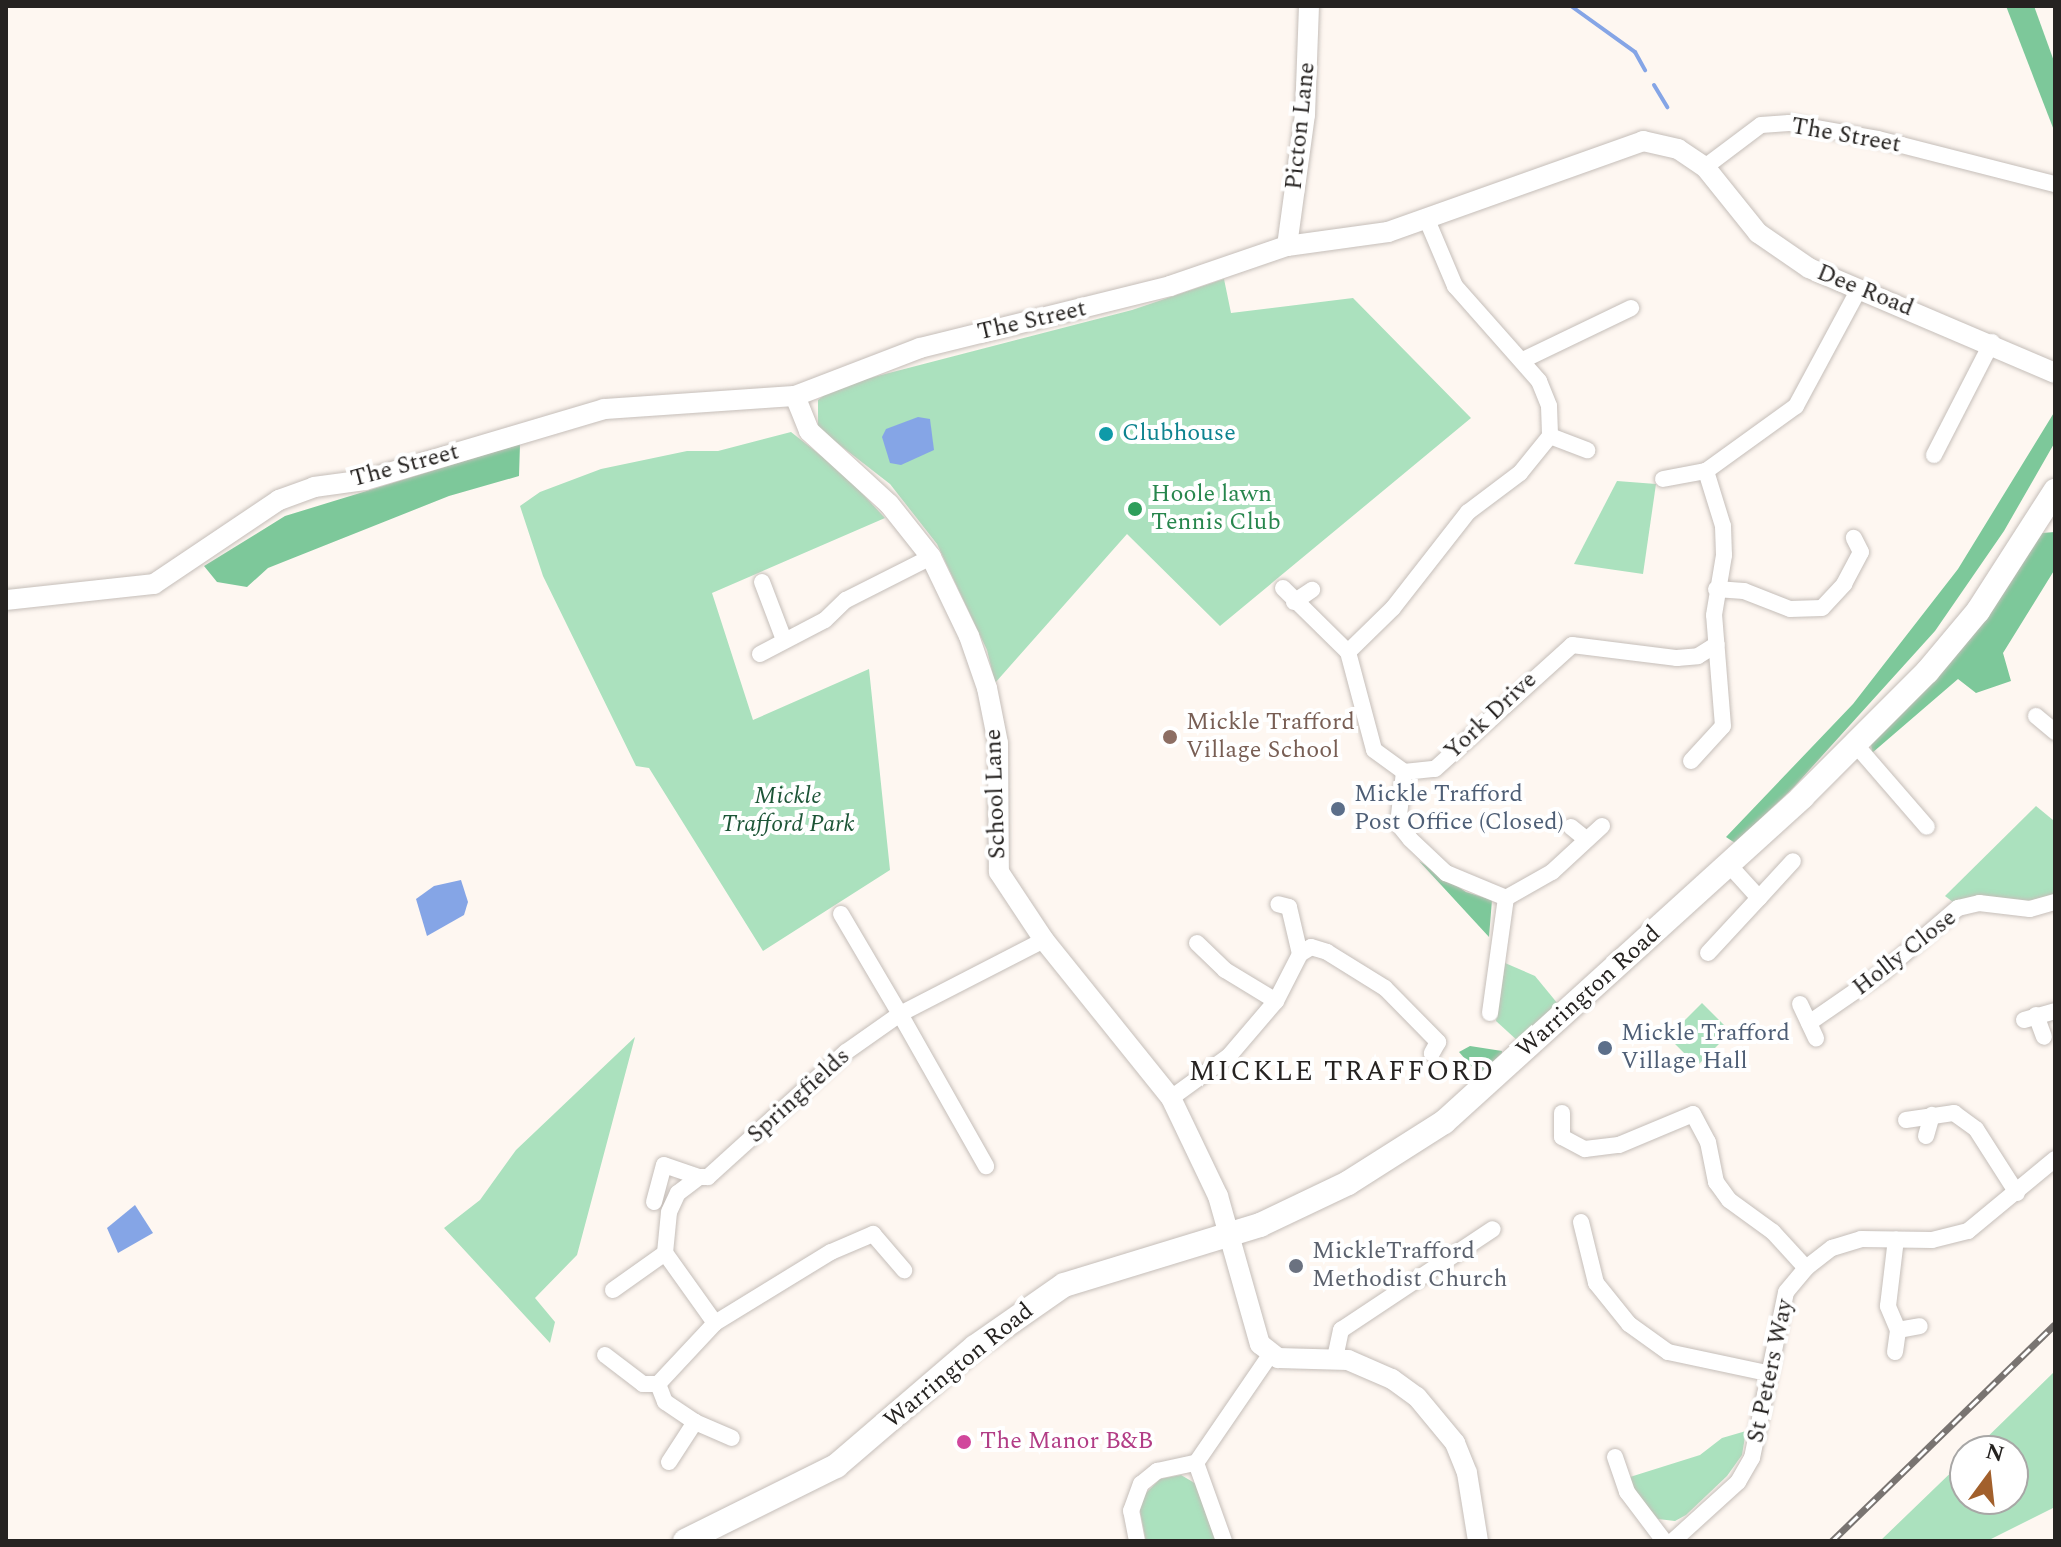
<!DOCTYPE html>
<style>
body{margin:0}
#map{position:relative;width:2061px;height:1547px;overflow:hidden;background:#fef7f1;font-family:Spectral,serif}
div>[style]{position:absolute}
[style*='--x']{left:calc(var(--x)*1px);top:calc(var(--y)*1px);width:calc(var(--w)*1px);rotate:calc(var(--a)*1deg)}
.green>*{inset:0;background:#abe1be;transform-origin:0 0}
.forest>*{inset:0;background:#7dc89a}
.water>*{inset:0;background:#85a5e6}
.stream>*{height:4px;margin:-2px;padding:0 2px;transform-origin:2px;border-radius:2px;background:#85a5e6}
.roads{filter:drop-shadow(0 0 2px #c5beb9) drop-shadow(0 0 2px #c5beb9)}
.minor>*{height:16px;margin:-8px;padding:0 8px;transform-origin:8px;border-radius:8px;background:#fff}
.tertiary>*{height:20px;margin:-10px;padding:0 10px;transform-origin:10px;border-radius:10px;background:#fff}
.primary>*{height:24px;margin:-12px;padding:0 12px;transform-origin:12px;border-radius:12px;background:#fff}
.rail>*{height:7px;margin-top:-3.5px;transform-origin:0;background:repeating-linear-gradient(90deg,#fff 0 12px,#797471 0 24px);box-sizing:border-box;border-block:2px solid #797471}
.dots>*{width:22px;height:22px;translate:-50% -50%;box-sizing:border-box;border:4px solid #fff;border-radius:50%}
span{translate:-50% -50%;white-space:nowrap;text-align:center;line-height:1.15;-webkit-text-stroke:8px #fff;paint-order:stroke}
.street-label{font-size:24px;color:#262321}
.culture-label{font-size:24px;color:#0d838f}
.left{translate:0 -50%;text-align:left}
.leisure-label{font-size:24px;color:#27864d}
.education-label{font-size:24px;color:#785e54}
.service-label{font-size:24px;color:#4e5e75}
.park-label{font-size:24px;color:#1d5537;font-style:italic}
.worship-label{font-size:24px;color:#5b616d}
.hotel-label{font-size:24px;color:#b23c85}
.quarter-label{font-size:28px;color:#262321;letter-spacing:2px}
.frame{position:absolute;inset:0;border:8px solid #262321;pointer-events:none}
.north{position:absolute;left:1949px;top:1435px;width:80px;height:80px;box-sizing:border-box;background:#fff;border:2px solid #a8a7a6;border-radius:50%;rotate:15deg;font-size:22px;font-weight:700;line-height:32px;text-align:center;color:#262321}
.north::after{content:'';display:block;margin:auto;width:28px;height:36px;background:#a2602c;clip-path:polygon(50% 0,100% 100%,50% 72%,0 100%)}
</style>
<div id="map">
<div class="green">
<i style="clip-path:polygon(1224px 279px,1231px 313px,1353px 298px,1471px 418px,1220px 626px,1127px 534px,995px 683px,987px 650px,937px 544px,890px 484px,818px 428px,818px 400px,835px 387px,1132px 310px)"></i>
<i style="clip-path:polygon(791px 432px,843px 473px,885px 518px,712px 593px,753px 720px,869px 669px,890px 870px,763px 951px,649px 768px,636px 766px,543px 576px,520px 506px,540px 492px,601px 469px,687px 451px,718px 451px)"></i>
<i style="clip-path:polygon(1617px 481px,1656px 484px,1643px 574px,1574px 564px)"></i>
<i style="clip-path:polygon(2036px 806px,2053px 820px,2055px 895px,2013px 904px,1953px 902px,1945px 896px)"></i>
<i style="clip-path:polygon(1505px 963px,1535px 976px,1558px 1004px,1519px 1042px,1496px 1021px)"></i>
<i style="left:1702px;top:1003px;width:41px;height:48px;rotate:45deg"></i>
<i style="clip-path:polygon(635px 1037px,577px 1255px,535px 1298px,555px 1322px,550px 1343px,444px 1228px,480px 1200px,516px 1150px)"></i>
<i style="clip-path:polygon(2055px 1371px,2055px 1507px,1987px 1541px,1880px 1541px,1965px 1459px,1965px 1499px,2013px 1499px,2013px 1451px,1973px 1451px)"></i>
<i style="clip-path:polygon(1746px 1431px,1742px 1455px,1727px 1476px,1686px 1515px,1675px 1521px,1658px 1519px,1634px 1491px,1630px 1477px,1700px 1455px,1722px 1438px)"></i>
<i style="clip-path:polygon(1181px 1475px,1198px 1485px,1216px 1541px,1146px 1541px,1138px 1501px,1160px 1479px)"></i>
</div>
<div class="forest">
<i style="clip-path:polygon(2006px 6px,2034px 6px,2055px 64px,2055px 133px)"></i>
<i style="clip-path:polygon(2055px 411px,2055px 442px,2004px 531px,1935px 631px,1793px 788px,1735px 843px,1726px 837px,1853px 704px,1958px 569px)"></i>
<i style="clip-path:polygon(520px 444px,519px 476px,449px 496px,268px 568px,247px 587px,217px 582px,204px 566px,285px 516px)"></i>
<i style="clip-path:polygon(2055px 532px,2055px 569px,2003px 653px,2011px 681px,1976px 693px,1958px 679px,1872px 753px,1871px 744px,2042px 533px)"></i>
<i style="clip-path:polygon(1419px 861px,1466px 892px,1492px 900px,1489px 937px)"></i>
<i style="clip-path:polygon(1470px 1046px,1502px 1051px,1502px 1058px,1480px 1076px,1459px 1052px)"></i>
</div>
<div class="water">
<i style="clip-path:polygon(918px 417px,930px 419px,934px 450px,901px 465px,890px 463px,882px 437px,886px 429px)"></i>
<i style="clip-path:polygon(461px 880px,468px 902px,464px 915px,427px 936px,416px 899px,434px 886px)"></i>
<i style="clip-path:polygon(135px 1205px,153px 1233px,118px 1253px,107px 1228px)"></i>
</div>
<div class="stream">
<i style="--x:1571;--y:6;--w:79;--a:35.7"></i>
<i style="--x:1635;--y:52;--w:21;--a:61"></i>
<i style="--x:1654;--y:85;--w:26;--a:59"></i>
</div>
<div class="roads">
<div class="minor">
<i style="--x:1705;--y:167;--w:70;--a:-36.9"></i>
<i style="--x:1761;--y:125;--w:28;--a:-4"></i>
<i style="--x:1789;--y:123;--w:90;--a:10.2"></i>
<i style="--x:1878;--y:139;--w:183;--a:14.3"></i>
<i style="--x:1427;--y:220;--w:72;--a:67"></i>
<i style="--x:1455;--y:286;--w:127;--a:48.5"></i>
<i style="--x:1539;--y:381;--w:27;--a:68"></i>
<i style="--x:1549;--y:406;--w:30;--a:88"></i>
<i style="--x:1550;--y:436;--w:48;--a:129"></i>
<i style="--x:1520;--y:473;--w:65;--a:143.1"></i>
<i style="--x:1468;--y:512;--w:122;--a:128"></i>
<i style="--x:1393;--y:608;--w:63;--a:135.6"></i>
<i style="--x:1348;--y:652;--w:101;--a:75.1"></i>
<i style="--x:1374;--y:750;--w:37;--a:36"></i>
<i style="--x:1404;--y:772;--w:31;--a:-6"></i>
<i style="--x:1435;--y:769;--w:185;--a:-42.1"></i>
<i style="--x:1572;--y:645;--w:106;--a:7.1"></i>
<i style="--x:1677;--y:658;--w:21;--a:-5"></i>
<i style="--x:1698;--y:656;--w:22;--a:-32"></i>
<i style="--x:1523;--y:360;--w:120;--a:-25.7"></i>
<i style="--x:1550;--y:436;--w:40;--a:21"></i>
<i style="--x:1934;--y:455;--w:127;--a:-62.8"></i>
<i style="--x:1663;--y:479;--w:44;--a:-10.5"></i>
<i style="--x:1706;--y:471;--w:111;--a:-35.8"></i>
<i style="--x:1796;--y:406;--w:133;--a:-61.7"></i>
<i style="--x:762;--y:582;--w:62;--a:69.2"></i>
<i style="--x:1283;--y:588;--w:91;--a:44.6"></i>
<i style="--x:1716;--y:589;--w:28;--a:4"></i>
<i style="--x:1744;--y:591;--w:49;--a:21.4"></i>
<i style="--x:1790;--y:609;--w:32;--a:-2"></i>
<i style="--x:1822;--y:608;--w:33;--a:-47"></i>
<i style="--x:1844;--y:584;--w:36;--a:-62"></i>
<i style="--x:1861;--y:552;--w:16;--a:-117"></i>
<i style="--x:1294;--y:602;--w:22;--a:-34"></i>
<i style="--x:760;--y:654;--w:73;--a:-27.6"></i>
<i style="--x:825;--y:620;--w:29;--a:-44"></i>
<i style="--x:846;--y:600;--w:95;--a:-26.8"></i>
<i style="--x:2036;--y:716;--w:25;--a:40"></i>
<i style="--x:1856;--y:745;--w:108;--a:49.1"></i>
<i style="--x:1691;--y:761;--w:47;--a:-47.6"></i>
<i style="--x:1723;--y:726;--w:111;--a:-94.6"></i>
<i style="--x:1714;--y:615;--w:61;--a:-80.5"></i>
<i style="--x:1724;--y:555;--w:29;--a:-92"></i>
<i style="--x:1723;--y:526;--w:58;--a:-107.2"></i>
<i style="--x:1404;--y:772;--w:52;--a:96.6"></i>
<i style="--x:1398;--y:824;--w:19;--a:51"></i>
<i style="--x:1410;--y:839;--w:50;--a:43.4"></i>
<i style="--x:1446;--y:873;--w:65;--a:22.6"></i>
<i style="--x:1506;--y:898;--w:53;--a:-29.5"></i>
<i style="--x:1552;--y:872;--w:68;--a:-42.6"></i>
<i style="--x:1571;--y:827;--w:19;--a:39"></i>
<i style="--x:1759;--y:898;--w:50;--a:-47.4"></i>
<i style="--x:841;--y:914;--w:116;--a:59.5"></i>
<i style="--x:900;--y:1014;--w:162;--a:-27.2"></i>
<i style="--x:1197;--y:943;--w:39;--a:44"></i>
<i style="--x:1225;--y:970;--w:60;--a:31.3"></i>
<i style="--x:1708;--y:953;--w:75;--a:-47.2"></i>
<i style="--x:1759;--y:898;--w:45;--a:-132.3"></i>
<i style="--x:1300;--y:954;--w:13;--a:-32"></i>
<i style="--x:1311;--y:947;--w:17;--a:17"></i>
<i style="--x:1327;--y:952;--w:68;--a:31.8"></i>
<i style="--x:1385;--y:988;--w:76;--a:45.5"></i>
<i style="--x:1438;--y:1042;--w:13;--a:119"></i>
<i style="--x:1800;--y:1004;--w:38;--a:65"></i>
<i style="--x:1490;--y:1013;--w:116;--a:-82.1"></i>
<i style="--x:2036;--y:1015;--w:23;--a:70"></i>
<i style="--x:2024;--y:1020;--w:32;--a:-16"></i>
<i style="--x:1809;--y:1023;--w:90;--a:-34.6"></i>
<i style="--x:1883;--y:972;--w:99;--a:-40.5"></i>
<i style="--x:1958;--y:908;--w:22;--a:-13"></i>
<i style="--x:1979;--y:903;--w:51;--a:6.7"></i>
<i style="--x:2030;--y:909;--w:26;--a:-16"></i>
<i style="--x:1171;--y:1098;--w:72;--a:-35.9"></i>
<i style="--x:1229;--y:1056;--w:72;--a:-49.5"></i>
<i style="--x:1276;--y:1001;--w:53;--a:-62.9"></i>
<i style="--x:1300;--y:954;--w:48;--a:-103.2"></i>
<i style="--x:1289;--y:907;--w:11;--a:-165"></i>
<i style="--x:1562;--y:1113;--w:24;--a:90"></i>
<i style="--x:1562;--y:1137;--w:26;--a:28"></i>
<i style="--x:1585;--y:1149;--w:34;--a:-7"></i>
<i style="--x:1619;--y:1145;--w:80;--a:-22.7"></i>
<i style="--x:1693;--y:1114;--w:32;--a:62"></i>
<i style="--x:1708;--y:1142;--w:41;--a:78.7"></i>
<i style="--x:1716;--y:1182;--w:22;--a:54"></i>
<i style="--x:1729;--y:1200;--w:54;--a:36"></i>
<i style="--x:1773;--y:1232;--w:49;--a:47.5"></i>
<i style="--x:1906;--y:1120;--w:49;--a:-8.3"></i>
<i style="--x:1954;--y:1113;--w:27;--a:36"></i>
<i style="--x:1976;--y:1129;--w:76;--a:57.4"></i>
<i style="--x:1926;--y:1136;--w:22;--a:-74"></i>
<i style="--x:654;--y:1202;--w:38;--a:-75"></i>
<i style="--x:664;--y:1165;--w:37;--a:19"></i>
<i style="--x:1581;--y:1222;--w:63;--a:76.2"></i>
<i style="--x:1596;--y:1283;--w:53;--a:51.2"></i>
<i style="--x:1629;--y:1324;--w:48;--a:35.7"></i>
<i style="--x:1668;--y:1352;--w:101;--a:12"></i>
<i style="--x:613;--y:1290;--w:64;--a:-35.4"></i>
<i style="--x:715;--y:1323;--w:86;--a:-125.5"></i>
<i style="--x:665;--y:1253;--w:41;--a:-84.4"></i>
<i style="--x:669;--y:1212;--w:21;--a:-65"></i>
<i style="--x:678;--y:1193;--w:26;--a:-37"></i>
<i style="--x:699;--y:1177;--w:9;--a:0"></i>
<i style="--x:708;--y:1177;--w:186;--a:-42.2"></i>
<i style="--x:846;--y:1052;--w:66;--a:-35.1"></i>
<i style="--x:900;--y:1014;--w:175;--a:60.5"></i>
<i style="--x:1898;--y:1330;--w:22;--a:-10"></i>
<i style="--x:1895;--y:1352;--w:22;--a:-82"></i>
<i style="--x:1898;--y:1330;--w:26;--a:-113"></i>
<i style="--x:1888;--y:1306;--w:67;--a:-83.2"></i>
<i style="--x:605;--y:1355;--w:48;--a:37.3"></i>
<i style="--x:643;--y:1384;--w:15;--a:0"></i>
<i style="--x:1335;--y:1358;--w:29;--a:-78"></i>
<i style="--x:1341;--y:1330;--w:182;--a:-33.6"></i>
<i style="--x:695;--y:1422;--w:40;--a:23.4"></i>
<i style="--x:1615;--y:1457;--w:37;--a:71"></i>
<i style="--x:1627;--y:1492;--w:61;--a:52.9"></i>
<i style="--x:669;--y:1462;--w:48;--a:-57"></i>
<i style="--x:695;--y:1422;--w:36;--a:-146"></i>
<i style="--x:665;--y:1402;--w:19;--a:-111"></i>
<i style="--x:658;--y:1384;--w:83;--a:-46.9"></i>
<i style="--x:715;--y:1323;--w:136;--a:-31.5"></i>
<i style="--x:831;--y:1252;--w:46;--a:-23.2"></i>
<i style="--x:873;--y:1234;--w:48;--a:49.3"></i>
<i style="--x:1137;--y:1541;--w:31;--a:-101"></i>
<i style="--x:1131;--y:1511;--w:29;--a:-70"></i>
<i style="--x:1141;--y:1484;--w:21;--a:-39"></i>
<i style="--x:1157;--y:1471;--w:40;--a:-12"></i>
<i style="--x:1224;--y:1541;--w:83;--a:-109.7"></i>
<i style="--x:1196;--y:1463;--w:131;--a:-55.6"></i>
<i style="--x:1673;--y:1541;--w:88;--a:-42.2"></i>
<i style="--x:1738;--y:1482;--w:28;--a:-60"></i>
<i style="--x:1752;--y:1458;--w:169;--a:-78.4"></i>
<i style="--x:1786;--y:1292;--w:31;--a:-50"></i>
<i style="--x:1806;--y:1268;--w:33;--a:-38"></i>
<i style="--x:1832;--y:1248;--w:30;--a:-17"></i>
<i style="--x:1861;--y:1239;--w:71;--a:0.8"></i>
<i style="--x:1932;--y:1240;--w:37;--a:-14"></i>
<i style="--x:1968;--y:1231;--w:113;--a:-39.6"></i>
</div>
<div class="tertiary">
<i style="--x:1287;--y:246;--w:132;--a:-82.2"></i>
<i style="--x:1305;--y:115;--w:109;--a:-87.9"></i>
<i style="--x:795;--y:396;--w:38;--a:68"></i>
<i style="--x:809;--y:431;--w:108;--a:42.4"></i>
<i style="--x:889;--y:504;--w:68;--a:51.6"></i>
<i style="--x:931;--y:557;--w:88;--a:64.3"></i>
<i style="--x:969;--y:636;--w:55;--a:70.9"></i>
<i style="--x:987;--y:688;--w:56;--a:78.7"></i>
<i style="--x:998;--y:743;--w:129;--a:89.6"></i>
<i style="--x:999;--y:872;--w:82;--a:56.5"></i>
<i style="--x:1044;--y:940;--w:203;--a:51.2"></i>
<i style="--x:1171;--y:1098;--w:109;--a:64.4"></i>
<i style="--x:1218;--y:1196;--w:154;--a:74.2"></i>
<i style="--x:1260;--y:1344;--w:23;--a:38"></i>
<i style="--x:1278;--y:1358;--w:70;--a:1.6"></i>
<i style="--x:1348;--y:1360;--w:48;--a:23.4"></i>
<i style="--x:1392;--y:1379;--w:31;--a:36"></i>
<i style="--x:1417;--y:1397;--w:60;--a:50.4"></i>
<i style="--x:1455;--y:1443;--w:32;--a:68"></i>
<i style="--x:1467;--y:1473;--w:69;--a:80.8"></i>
<i style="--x:6;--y:600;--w:149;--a:-6.2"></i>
<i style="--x:154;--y:584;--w:151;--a:-33.9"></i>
<i style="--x:279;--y:500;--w:37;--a:-20"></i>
<i style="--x:314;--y:487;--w:51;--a:-7.8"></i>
<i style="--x:365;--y:480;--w:249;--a:-16.5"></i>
<i style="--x:604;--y:409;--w:191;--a:-3.9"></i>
<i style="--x:795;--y:396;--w:134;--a:-21"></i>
<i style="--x:920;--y:348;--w:258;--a:-13.9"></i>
<i style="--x:1170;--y:286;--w:124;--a:-18.9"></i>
<i style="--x:1287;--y:246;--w:102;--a:-7.9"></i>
<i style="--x:1388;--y:232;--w:271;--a:-19.6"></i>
<i style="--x:1643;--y:141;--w:36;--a:13"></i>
<i style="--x:1678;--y:149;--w:32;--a:34"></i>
<i style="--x:1705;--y:167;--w:85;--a:51.2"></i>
<i style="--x:1758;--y:233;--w:62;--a:34.5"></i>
<i style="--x:1809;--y:268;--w:267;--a:23.1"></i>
</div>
<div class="primary">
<i style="--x:685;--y:1541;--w:169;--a:-26.4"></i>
<i style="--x:836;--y:1466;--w:183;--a:-40.6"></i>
<i style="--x:975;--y:1347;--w:108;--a:-34.9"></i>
<i style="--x:1064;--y:1285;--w:205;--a:-17"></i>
<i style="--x:1260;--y:1225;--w:98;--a:-25.5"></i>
<i style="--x:1348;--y:1183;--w:114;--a:-32.4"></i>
<i style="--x:1444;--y:1122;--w:484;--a:-42.2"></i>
<i style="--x:1802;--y:797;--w:177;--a:-45"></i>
<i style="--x:1927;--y:672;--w:80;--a:-50.1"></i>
<i style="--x:1978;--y:611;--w:143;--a:-57.3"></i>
</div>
</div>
<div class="rail">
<i style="--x:1832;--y:1541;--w:311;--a:-44.2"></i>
</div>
<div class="dots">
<i style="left:1106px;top:434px;background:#0f9aa8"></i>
<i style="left:1135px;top:509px;background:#2e9e5b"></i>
<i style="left:1170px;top:737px;background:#8d6e63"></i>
<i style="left:1338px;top:809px;background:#5c6f8a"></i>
<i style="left:1605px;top:1048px;background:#5c6f8a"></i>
<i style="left:1296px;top:1266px;background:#6b7280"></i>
<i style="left:964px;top:1442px;background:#d1479c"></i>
</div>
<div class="street-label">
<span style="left:1301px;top:126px;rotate:-84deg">Picton Lane</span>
<span style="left:1846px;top:136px;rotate:10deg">The Street</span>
<span style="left:1865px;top:291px;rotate:22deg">Dee Road</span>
<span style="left:1032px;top:321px;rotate:-13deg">The Street</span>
<span style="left:405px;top:466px;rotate:-15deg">The Street</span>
<span style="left:1491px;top:716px;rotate:-43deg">York Drive</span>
<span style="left:996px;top:794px;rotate:-92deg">School Lane</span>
<span style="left:1905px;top:953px;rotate:-38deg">Holly Close</span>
<span style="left:1589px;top:992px;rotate:-42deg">Warrington Road</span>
<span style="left:799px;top:1096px;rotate:-42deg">Springfields</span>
<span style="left:959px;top:1366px;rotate:-39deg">Warrington Road</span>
<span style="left:1771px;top:1371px;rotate:-78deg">St Peters Way</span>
</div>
<div class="culture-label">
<span class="left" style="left:1122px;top:434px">Clubhouse</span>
</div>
<div class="leisure-label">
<span class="left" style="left:1151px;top:509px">Hoole lawn<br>Tennis Club</span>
</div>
<div class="education-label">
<span class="left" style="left:1186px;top:737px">Mickle Trafford<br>Village School</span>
</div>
<div class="service-label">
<span class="left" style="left:1354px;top:809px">Mickle Trafford<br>Post Office (Closed)</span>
<span class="left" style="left:1621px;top:1048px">Mickle Trafford<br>Village Hall</span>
</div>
<div class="park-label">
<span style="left:788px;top:811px">Mickle<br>Trafford Park</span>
</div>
<div class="worship-label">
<span class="left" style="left:1312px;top:1266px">MickleTrafford<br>Methodist Church</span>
</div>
<div class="hotel-label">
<span class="left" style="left:980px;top:1442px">The Manor B&amp;B</span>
</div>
<div class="quarter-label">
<span style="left:1342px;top:1072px">MICKLE TRAFFORD</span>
</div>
<div class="frame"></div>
<div class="north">N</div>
</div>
